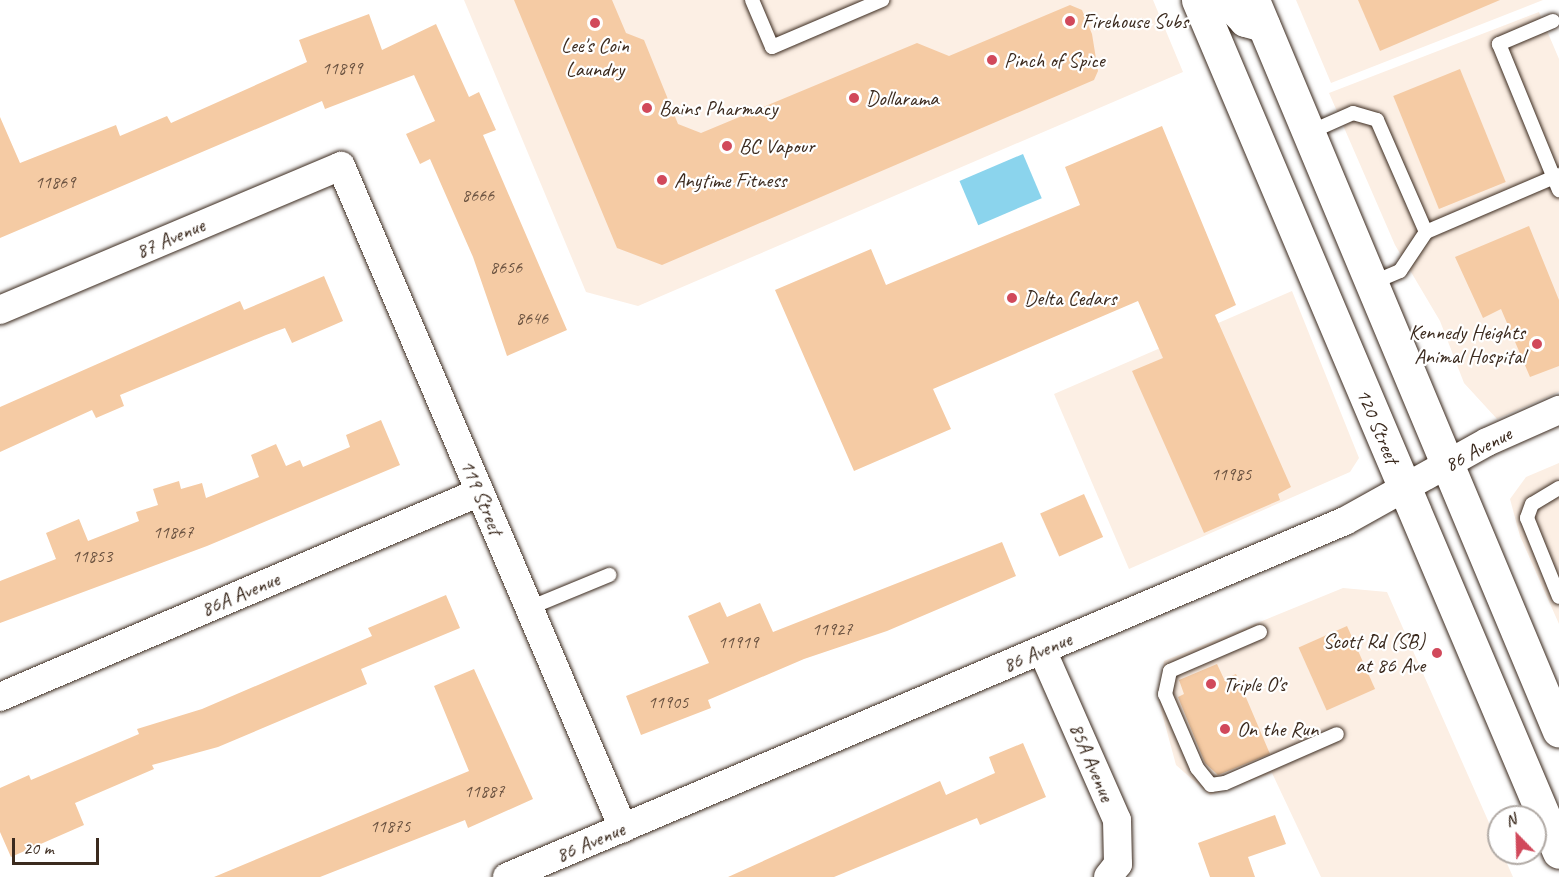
<!DOCTYPE html>
<style>
body{margin:0}
#map{position:relative;width:1559px;height:877px;overflow:hidden;background:#fff;font-family:Caveat,sans-serif}
div>[style]{position:absolute}
[style*='--x']{left:calc(var(--x)*1px);top:calc(var(--y)*1px);width:calc(var(--w)*1px);rotate:calc(var(--a)*1deg)}
.built>*{inset:0;background:#fcefe4}
.water>*{inset:0;background:#8bd4ed;transform-origin:0 0}
.building>*{inset:0;background:#f5cba4;transform-origin:0 0}
.roads{filter:drop-shadow(0 0 2px #3b2a1e) drop-shadow(0 0 2px #3b2a1e)}
.lane>*{height:14px;margin:-7px;padding:0 7px;transform-origin:7px;border-radius:7px;background:#fff}
.street>*{height:28px;margin:-14px;padding:0 14px;transform-origin:14px;border-radius:14px;background:#fff}
.secondary>*{height:33px;margin:-16.5px;padding:0 16.5px;transform-origin:16.5px;border-radius:16.5px;background:#fff}
.dots>*{width:16px;height:16px;translate:-50% -50%;box-sizing:border-box;border:3px solid #fff;border-radius:50%}
span{translate:-50% -50%;white-space:nowrap;text-align:center;line-height:1.15;-webkit-text-stroke:4.5px #fff;paint-order:stroke}
.number-label{font-size:18px;color:#6a5240}
.number-label span{-webkit-text-stroke-width:0}
.poi-label{font-size:21px;color:#3b2a1e}
.left{translate:0 -50%;text-align:left}
.right{translate:-100% -50%;text-align:right}
.street-label{font-size:21px;color:#3b2a1e}
.north{position:absolute;left:1487px;top:805px;width:60px;height:60px;box-sizing:border-box;background:#fff;border:2px solid #b1aaa5;border-radius:50%;rotate:337deg;font-size:16px;font-weight:700;line-height:24px;text-align:center;color:#3b2a1e}
.north::after{content:'';display:block;margin:auto;width:21px;height:27px;background:#d1495b;clip-path:polygon(50% 0,100% 100%,50% 72%,0 100%)}
.scale{position:absolute;left:12px;top:838px;width:87px;height:27px;box-sizing:border-box;border:3px solid #3b2a1e;border-top:0;padding-left:8px;font-size:18px;line-height:21px;white-space:nowrap;color:#3b2a1e;-webkit-text-stroke:4px #fff;paint-order:stroke}
</style>
<div id="map">
<div class="built">
<i style="clip-path:polygon(464px 0,1153px 0,1183px 72px,638px 306px,586px 292px)"></i>
<i style="clip-path:polygon(1296px 0,1543px 0,1331px 83px)"></i>
<i style="clip-path:polygon(1539px 12px,1559px 59px,1559px 392px,1497px 419px,1464px 383px,1440px 321px,1395px 245px,1329px 93px)"></i>
<i style="clip-path:polygon(1292px 291px,1359px 458px,1350px 472px,1129px 569px,1054px 394px)"></i>
<i style="clip-path:polygon(1559px 463px,1559px 624px,1520px 536px,1510px 499px,1526px 477px)"></i>
<i style="clip-path:polygon(1343px 588px,1387px 592px,1513px 877px,1321px 877px,1272px 773px,1210px 795px,1176px 765px,1159px 702px,1164px 661px)"></i>
</div>
<div class="water">
<i style="left:1023px;top:154px;width:48px;height:69px;rotate:67deg"></i>
</div>
<div class="building">
<i style="clip-path:polygon(514px 0,612px 0,626px 33px,644px 40px,678px 124px,701px 133px,917px 43px,949px 56px,1070px 5px,1082px 10px,1092px 34px,1098px 71px,1094px 80px,662px 265px,617px 248px)"></i>
<i style="clip-path:polygon(1358px 0,1500px 0,1380px 51px)"></i>
<i style="clip-path:polygon(369px 14px,382px 50px,436px 24px,469px 97px,479px 92px,496px 130px,483px 135px,567px 330px,507px 356px,473px 257px,430px 159px,420px 164px,406px 134px,435px 121px,414px 75px,325px 109px,322px 101px,0 238px,0 117px,20px 163px,116px 125px,120px 136px,167px 116px,171px 123px,307px 62px,299px 40px)"></i>
<i style="left:1460px;top:69px;width:122px;height:72px;rotate:68deg"></i>
<i style="clip-path:polygon(1162px 126px,1236px 305px,1215px 315px,1291px 487px,1278px 494px,1280px 500px,1204px 533px,1132px 371px,1163px 358px,1138px 301px,933px 389px,951px 429px,854px 471px,775px 290px,871px 249px,886px 285px,1080px 205px,1065px 167px)"></i>
<i style="clip-path:polygon(1529px 226px,1559px 300px,1559px 366px,1530px 377px,1501px 309px,1483px 318px,1455px 257px)"></i>
<i style="clip-path:polygon(324px 276px,343px 321px,292px 343px,285px 328px,266px 335px,120px 395px,124px 406px,96px 418px,92px 410px,0 452px,0 407px,240px 301px,244px 310px)"></i>
<i style="clip-path:polygon(381px 420px,400px 465px,207px 546px,0 623px,0 581px,56px 559px,46px 533px,79px 519px,88px 541px,139px 521px,136px 512px,158px 505px,153px 489px,179px 481px,181px 489px,202px 483px,206px 498px,259px 477px,251px 455px,276px 444px,286px 466px,300px 460px,303px 467px,350px 447px,346px 435px)"></i>
<i style="left:1084px;top:494px;width:47px;height:48px;rotate:66deg"></i>
<i style="clip-path:polygon(1002px 542px,1016px 576px,887px 631px,804px 659px,708px 700px,711px 708px,641px 735px,626px 696px,709px 663px,688px 616px,720px 602px,727px 617px,760px 603px,773px 632px)"></i>
<i style="clip-path:polygon(446px 595px,460px 628px,361px 669px,367px 684px,218px 747px,152px 765px,154px 769px,75px 803px,84px 825px,11px 857px,0 832px,0 788px,29px 775px,31px 780px,139px 734px,137px 729px,202px 709px,372px 636px,368px 628px)"></i>
<i style="left:1347px;top:626px;width:69px;height:53px;rotate:66deg"></i>
<i style="clip-path:polygon(1217px 664px,1224px 679px,1236px 674px,1270px 754px,1218px 775px,1205px 763px,1178px 697px,1184px 694px,1179px 680px)"></i>
<i style="clip-path:polygon(474px 669px,533px 799px,468px 828px,465px 820px,320px 877px,214px 877px,469px 771px,434px 686px)"></i>
<i style="clip-path:polygon(1023px 743px,1046px 797px,980px 825px,977px 818px,834px 877px,728px 877px,940px 781px,946px 795px,995px 773px,989px 757px)"></i>
<i style="clip-path:polygon(1275px 815px,1286px 844px,1248px 857px,1255px 877px,1210px 877px,1198px 843px)"></i>
</div>
<div class="roads">
<div class="lane">
<i style="--x:752;--y:0;--w:51;--a:66.9"></i>
<i style="--x:772;--y:47;--w:120;--a:-23.1"></i>
<i style="--x:1553;--y:21;--w:59;--a:156.9"></i>
<i style="--x:1499;--y:44;--w:158;--a:67.7"></i>
<i style="--x:1308;--y:133;--w:49;--a:-24"></i>
<i style="--x:1353;--y:113;--w:25;--a:16"></i>
<i style="--x:1377;--y:120;--w:122;--a:66.4"></i>
<i style="--x:1426;--y:232;--w:47;--a:123.7"></i>
<i style="--x:1400;--y:271;--w:30;--a:157"></i>
<i style="--x:1426;--y:232;--w:145;--a:-23.2"></i>
<i style="--x:1559;--y:488;--w:31;--a:149"></i>
<i style="--x:1532;--y:504;--w:15;--a:110"></i>
<i style="--x:1527;--y:518;--w:85;--a:67.9"></i>
<i style="--x:529;--y:608;--w:87;--a:-22.4"></i>
<i style="--x:1260;--y:632;--w:98;--a:156.6"></i>
<i style="--x:1170;--y:671;--w:24;--a:102"></i>
<i style="--x:1165;--y:694;--w:81;--a:66.6"></i>
<i style="--x:1197;--y:768;--w:22;--a:51"></i>
<i style="--x:1211;--y:785;--w:14;--a:-8"></i>
<i style="--x:1225;--y:783;--w:122;--a:-23.6"></i>
</div>
<div class="street">
<i style="--x:0;--y:310;--w:370;--a:-22.9"></i>
<i style="--x:341;--y:166;--w:720;--a:66.93"></i>
<i style="--x:1042;--y:650;--w:186;--a:66.2"></i>
<i style="--x:1117;--y:820;--w:44;--a:88.7"></i>
<i style="--x:1118;--y:864;--w:16;--a:128"></i>
<i style="--x:0;--y:697;--w:522;--a:-23.13"></i>
<i style="--x:507;--y:877;--w:910;--a:-23.02"></i>
<i style="--x:1345;--y:521;--w:162;--a:-29.1"></i>
<i style="--x:1487;--y:442;--w:79;--a:-24"></i>
</div>
<div class="secondary">
<i style="--x:1198;--y:0;--w:925;--a:67.04"></i>
<i style="--x:1226;--y:0;--w:28;--a:46"></i>
<i style="--x:1245;--y:20;--w:19;--a:16"></i>
<i style="--x:1253;--y:0;--w:792;--a:67.29"></i>
</div>
</div>
<div class="dots">
<i style="left:1070px;top:21px;background:#d1495b"></i>
<i style="left:595px;top:23px;background:#d1495b"></i>
<i style="left:992px;top:60px;background:#d1495b"></i>
<i style="left:854px;top:98px;background:#d1495b"></i>
<i style="left:647px;top:108px;background:#d1495b"></i>
<i style="left:727px;top:146px;background:#d1495b"></i>
<i style="left:662px;top:180px;background:#d1495b"></i>
<i style="left:1012px;top:298px;background:#d1495b"></i>
<i style="left:1537px;top:344px;background:#d1495b"></i>
<i style="left:1437px;top:653px;background:#d1495b"></i>
<i style="left:1211px;top:684px;background:#d1495b"></i>
<i style="left:1225px;top:729px;background:#d1495b"></i>
</div>
<div class="number-label">
<span style="left:342px;top:68px">11899</span>
<span style="left:55px;top:182px">11869</span>
<span style="left:478px;top:195px">8666</span>
<span style="left:506px;top:267px">8656</span>
<span style="left:532px;top:318px">8646</span>
<span style="left:1231px;top:474px">11985</span>
<span style="left:173px;top:532px">11867</span>
<span style="left:92px;top:556px">11853</span>
<span style="left:832px;top:629px">11927</span>
<span style="left:738px;top:642px">11919</span>
<span style="left:668px;top:702px">11905</span>
<span style="left:484px;top:791px">11887</span>
<span style="left:390px;top:826px">11875</span>
</div>
<div class="poi-label">
<span class="left" style="left:1082px;top:21px">Firehouse Subs</span>
<span style="left:595px;top:57px">Lee's Coin<br>Laundry</span>
<span class="left" style="left:1004px;top:60px">Pinch of Spice</span>
<span class="left" style="left:866px;top:98px">Dollarama</span>
<span class="left" style="left:659px;top:108px">Bains Pharmacy</span>
<span class="left" style="left:739px;top:146px">BC Vapour</span>
<span class="left" style="left:674px;top:180px">Anytime Fitness</span>
<span class="left" style="left:1024px;top:298px">Delta Cedars</span>
<span class="right" style="left:1525px;top:344px">Kennedy Heights<br>Animal Hospital</span>
<span class="right" style="left:1425px;top:653px">Scott Rd (SB)<br>at 86 Ave</span>
<span class="left" style="left:1223px;top:684px">Triple O's</span>
<span class="left" style="left:1237px;top:729px">On the Run</span>
</div>
<div class="street-label">
<span style="left:170px;top:238px;rotate:-23deg">87 Avenue</span>
<span style="left:1378px;top:426px;rotate:67deg">120 Street</span>
<span style="left:1478px;top:449px;rotate:-28deg">86 Avenue</span>
<span style="left:482px;top:497px;rotate:67deg">119 Street</span>
<span style="left:240px;top:594px;rotate:-23deg">86A Avenue</span>
<span style="left:1037px;top:652px;rotate:-23deg">86 Avenue</span>
<span style="left:1092px;top:762px;rotate:67deg">85A Avenue</span>
<span style="left:590px;top:842px;rotate:-23deg">86 Avenue</span>
</div>
<div class="north">N</div>
<div class="scale">20 m</div>
</div>
